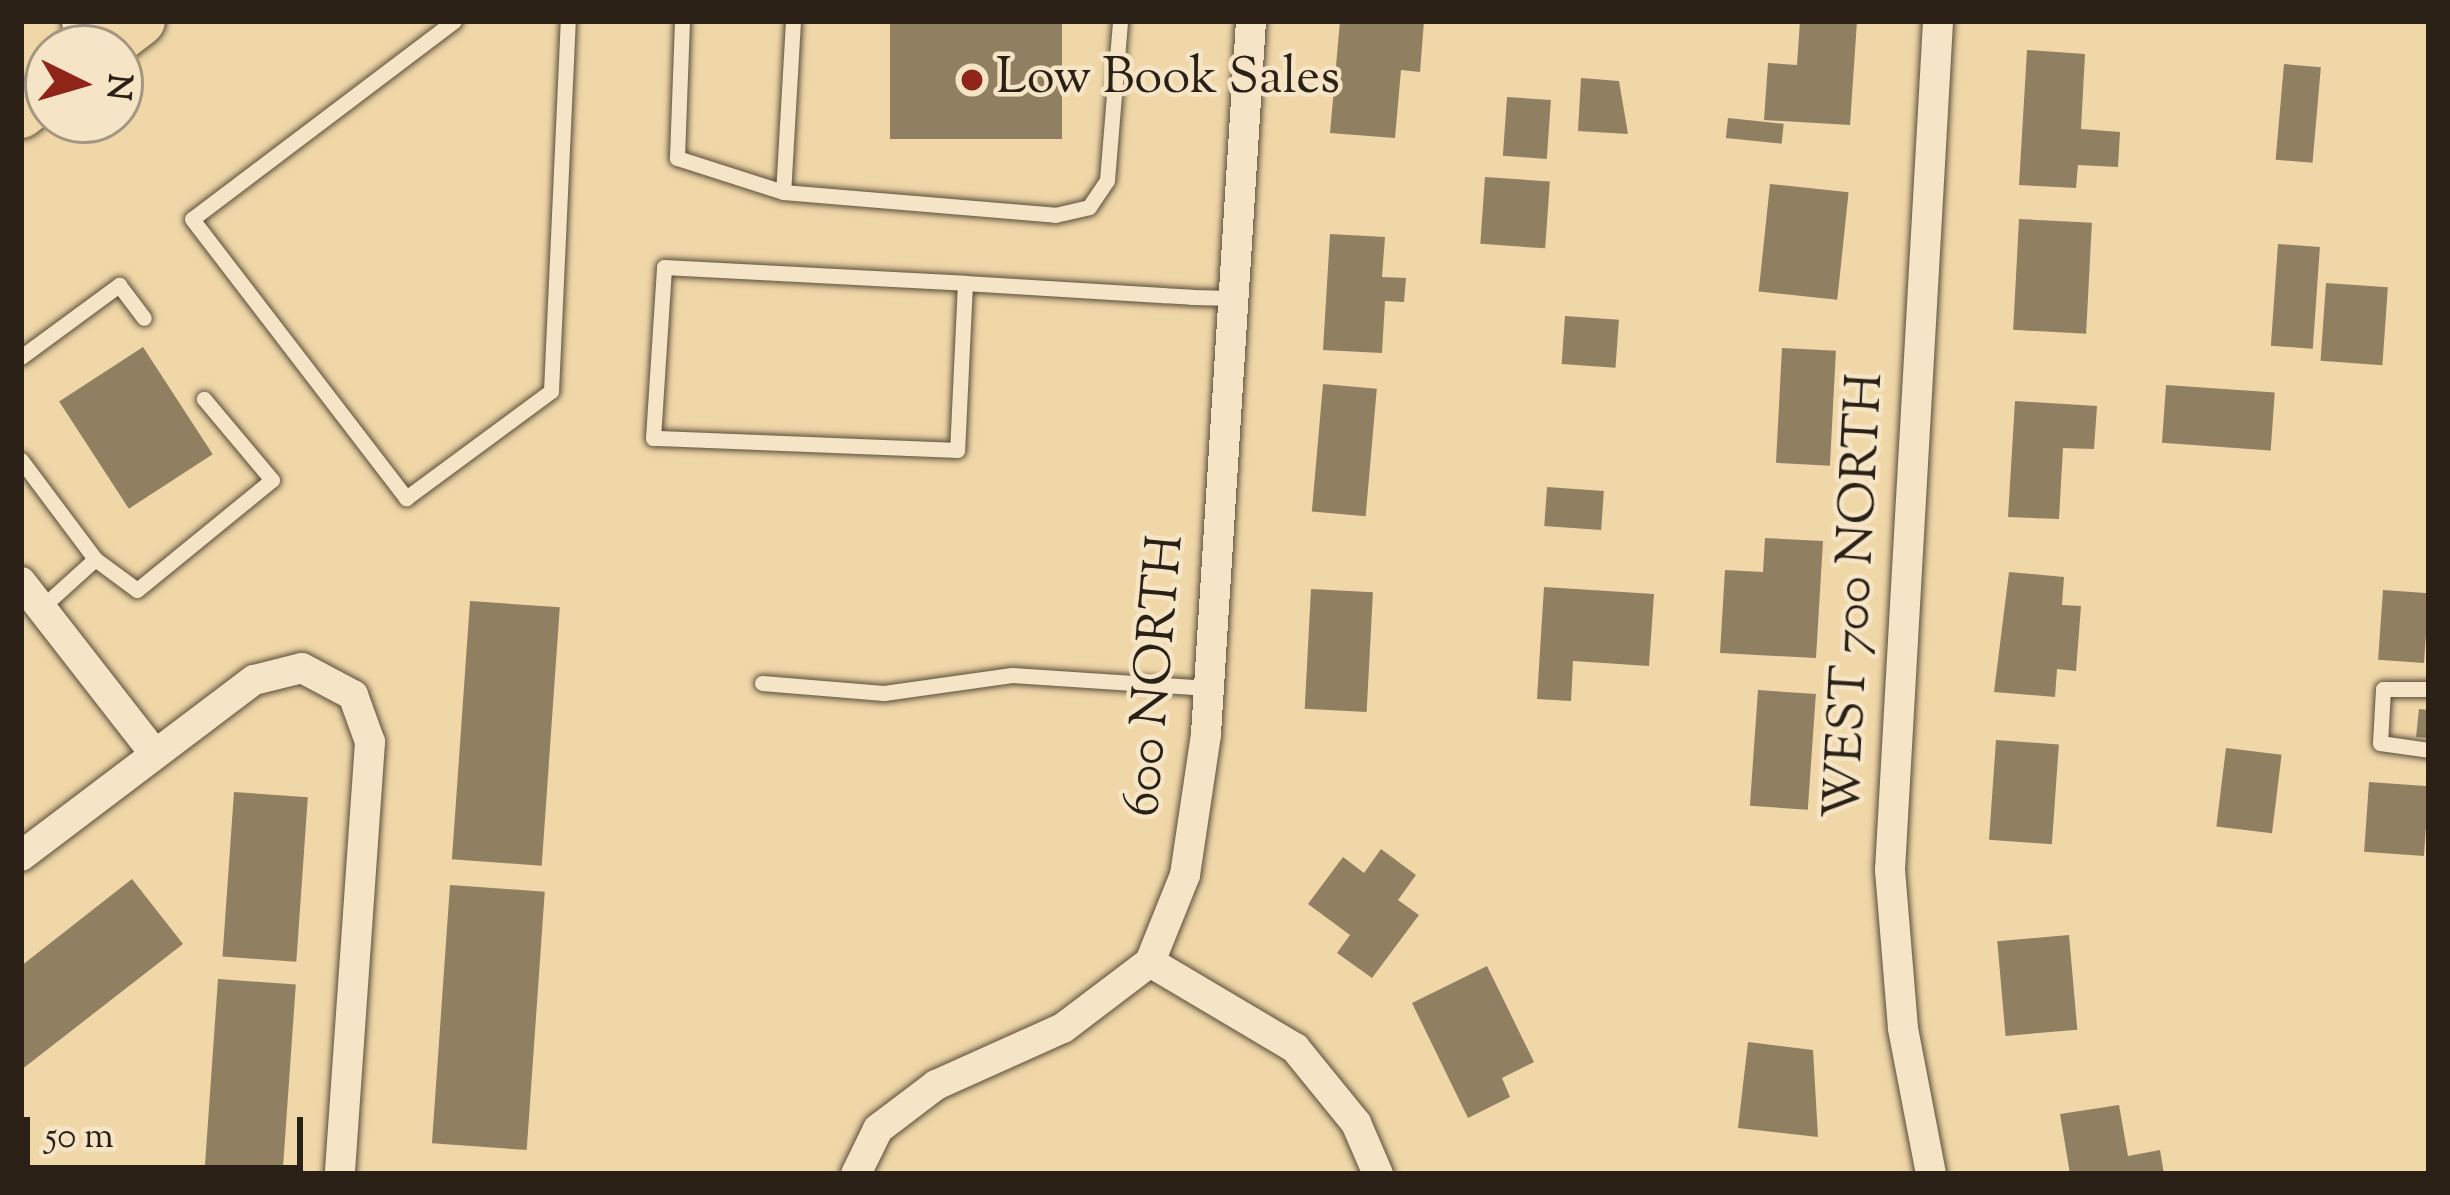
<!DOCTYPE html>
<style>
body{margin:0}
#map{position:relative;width:2450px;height:1195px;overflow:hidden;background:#efd7a8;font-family:"Sorts Mill Goudy",serif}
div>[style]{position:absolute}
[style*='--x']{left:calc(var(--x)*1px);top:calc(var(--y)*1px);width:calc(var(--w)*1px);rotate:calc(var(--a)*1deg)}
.building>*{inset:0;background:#917f62;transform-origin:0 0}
.roads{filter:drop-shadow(0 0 3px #5c4e3a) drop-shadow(0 0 3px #5c4e3a)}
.service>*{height:15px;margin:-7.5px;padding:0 7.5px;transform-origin:7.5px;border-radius:7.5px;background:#f5e5c6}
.minor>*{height:30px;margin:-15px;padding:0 15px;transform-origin:15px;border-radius:15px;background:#f5e5c6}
.tertiary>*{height:39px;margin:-19.5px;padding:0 19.5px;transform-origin:19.5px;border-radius:19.5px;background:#f5e5c6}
.primary>*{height:48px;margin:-24px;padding:0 24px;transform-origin:24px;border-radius:24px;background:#efd7a8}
.dots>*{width:33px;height:33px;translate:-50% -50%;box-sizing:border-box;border:6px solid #f5e5c6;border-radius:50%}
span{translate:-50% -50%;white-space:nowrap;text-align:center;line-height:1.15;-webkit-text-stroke:9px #f5e5c6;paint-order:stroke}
.poi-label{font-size:51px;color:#2b2016}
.left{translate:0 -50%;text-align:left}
.street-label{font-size:51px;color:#2b2016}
.frame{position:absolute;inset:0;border:24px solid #2b2016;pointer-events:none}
.north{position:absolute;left:24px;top:24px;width:120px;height:120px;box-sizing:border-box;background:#f5e5c6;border:3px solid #a49680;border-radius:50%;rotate:95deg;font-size:33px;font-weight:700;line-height:48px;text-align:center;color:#2b2016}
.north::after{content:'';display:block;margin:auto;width:42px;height:54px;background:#8f2418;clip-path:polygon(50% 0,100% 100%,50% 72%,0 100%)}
.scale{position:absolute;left:24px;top:1117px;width:279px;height:54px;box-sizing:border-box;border:6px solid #2b2016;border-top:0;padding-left:15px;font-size:36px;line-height:42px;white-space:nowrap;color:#2b2016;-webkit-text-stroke:9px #f5e5c6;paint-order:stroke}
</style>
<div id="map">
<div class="building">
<i style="left:890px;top:21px;width:172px;height:118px"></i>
<i style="clip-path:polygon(1340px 21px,1424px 21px,1420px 72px,1401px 70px,1395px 138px,1330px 133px)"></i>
<i style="clip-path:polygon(1800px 21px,1857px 21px,1850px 125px,1764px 120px,1768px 63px,1797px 65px)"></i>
<i style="clip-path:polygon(2027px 50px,2085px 54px,2081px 129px,2120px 132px,2118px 167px,2078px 165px,2076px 188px,2019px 185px)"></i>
<i style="left:2284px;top:64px;width:37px;height:96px;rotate:5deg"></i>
<i style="clip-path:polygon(1581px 78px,1619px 81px,1628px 134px,1578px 131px)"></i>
<i style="left:1507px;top:97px;width:44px;height:59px;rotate:4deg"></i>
<i style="left:1728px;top:118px;width:56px;height:20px;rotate:6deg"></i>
<i style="left:1485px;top:177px;width:65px;height:67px;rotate:4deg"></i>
<i style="left:1770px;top:184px;width:79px;height:108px;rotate:6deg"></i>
<i style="left:2019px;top:219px;width:73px;height:111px;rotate:3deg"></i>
<i style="clip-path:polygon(1330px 234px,1385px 237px,1382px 277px,1406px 278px,1404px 302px,1385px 301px,1382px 353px,1323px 350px)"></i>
<i style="left:2278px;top:244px;width:42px;height:102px;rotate:4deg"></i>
<i style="left:2326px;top:283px;width:62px;height:78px;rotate:4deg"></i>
<i style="left:1565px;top:316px;width:54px;height:48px;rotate:4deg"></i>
<i style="left:143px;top:347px;width:128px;height:100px;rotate:57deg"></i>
<i style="left:1782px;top:348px;width:54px;height:115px;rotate:3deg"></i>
<i style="left:1323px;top:384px;width:54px;height:128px;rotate:5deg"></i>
<i style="left:2166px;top:385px;width:109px;height:58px;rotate:4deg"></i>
<i style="clip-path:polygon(2015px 401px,2097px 406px,2094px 449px,2063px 448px,2059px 519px,2008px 517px)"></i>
<i style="left:1547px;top:487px;width:57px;height:39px;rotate:4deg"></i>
<i style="clip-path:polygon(1765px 538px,1823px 541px,1816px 658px,1720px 653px,1725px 570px,1763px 572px)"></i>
<i style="clip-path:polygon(2009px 572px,2064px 577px,2062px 605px,2081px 606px,2076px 671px,2057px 669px,2055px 697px,1994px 692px)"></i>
<i style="clip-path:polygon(1544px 587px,1654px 594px,1649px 666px,1573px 661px,1571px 701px,1537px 699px)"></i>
<i style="left:1311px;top:589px;width:62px;height:120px;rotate:3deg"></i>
<i style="left:2383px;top:590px;width:46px;height:70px;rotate:4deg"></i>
<i style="left:470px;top:601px;width:90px;height:259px;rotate:4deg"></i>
<i style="left:1758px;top:690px;width:58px;height:116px;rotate:4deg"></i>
<i style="clip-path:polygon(2419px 709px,2429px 710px,2429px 738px,2416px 737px)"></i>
<i style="left:1996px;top:740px;width:63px;height:100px;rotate:4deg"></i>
<i style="left:2226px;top:748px;width:56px;height:79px;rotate:7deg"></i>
<i style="left:2369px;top:782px;width:60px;height:70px;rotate:4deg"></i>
<i style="left:234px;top:792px;width:74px;height:165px;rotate:4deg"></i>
<i style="clip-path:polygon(1381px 849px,1416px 875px,1398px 900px,1419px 915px,1372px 978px,1337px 953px,1350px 935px,1308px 904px,1343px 857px,1364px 873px)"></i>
<i style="clip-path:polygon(132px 879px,183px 944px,21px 1070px,21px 966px)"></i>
<i style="left:450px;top:885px;width:95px;height:259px;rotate:4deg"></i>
<i style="left:2069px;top:935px;width:95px;height:72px;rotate:85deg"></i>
<i style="clip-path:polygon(1487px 966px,1534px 1062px,1502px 1078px,1510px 1097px,1468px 1118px,1412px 1003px)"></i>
<i style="left:218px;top:979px;width:78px;height:195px;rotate:4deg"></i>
<i style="clip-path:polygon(1748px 1042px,1813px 1050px,1818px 1137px,1738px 1128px)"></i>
<i style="clip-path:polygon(2119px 1105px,2128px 1156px,2160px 1150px,2164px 1174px,2070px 1174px,2060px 1114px)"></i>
</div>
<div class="roads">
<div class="service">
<i style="--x:454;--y:21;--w:328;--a:142.9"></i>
<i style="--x:192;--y:219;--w:352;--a:52.5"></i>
<i style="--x:406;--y:498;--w:180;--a:-36.4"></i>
<i style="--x:551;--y:391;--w:370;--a:-87.4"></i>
<i style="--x:682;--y:21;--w:137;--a:92.1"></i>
<i style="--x:677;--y:158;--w:111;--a:17.8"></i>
<i style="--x:793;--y:21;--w:171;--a:93.3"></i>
<i style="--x:783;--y:192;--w:273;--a:4.8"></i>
<i style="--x:1055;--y:215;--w:35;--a:-13"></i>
<i style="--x:1089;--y:207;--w:32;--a:-56"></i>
<i style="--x:1107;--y:180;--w:160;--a:-85.3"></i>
<i style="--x:965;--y:283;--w:167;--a:92.7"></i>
<i style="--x:957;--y:450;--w:304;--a:-177.7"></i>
<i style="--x:653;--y:438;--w:171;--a:-86.3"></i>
<i style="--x:664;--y:267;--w:301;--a:3"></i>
<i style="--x:965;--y:283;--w:227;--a:3.5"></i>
<i style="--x:1192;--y:297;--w:42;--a:1.4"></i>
<i style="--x:21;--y:357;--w:122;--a:-36.3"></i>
<i style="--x:119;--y:285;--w:41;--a:52.9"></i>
<i style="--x:21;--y:460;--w:124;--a:53.2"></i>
<i style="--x:41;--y:608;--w:73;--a:-42.2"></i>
<i style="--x:95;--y:559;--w:52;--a:36.4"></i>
<i style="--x:137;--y:590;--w:174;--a:-39.2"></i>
<i style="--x:272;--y:480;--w:106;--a:-130"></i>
<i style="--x:762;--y:683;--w:122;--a:4.7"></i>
<i style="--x:884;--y:693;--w:129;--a:-8"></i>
<i style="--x:1012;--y:675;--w:197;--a:3.8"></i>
<i style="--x:2429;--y:689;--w:46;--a:180"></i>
<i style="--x:2383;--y:689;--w:54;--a:93.2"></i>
<i style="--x:2380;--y:743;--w:49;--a:8.1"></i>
</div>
<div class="minor">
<i style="--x:21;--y:582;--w:218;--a:52.1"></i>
<i style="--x:21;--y:856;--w:292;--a:-37.1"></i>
<i style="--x:254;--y:680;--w:49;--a:-14"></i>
<i style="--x:302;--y:668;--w:58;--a:27.9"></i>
<i style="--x:353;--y:695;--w:50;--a:70.1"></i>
<i style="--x:370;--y:742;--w:433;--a:94"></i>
<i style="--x:1150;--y:962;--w:169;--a:30.7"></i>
<i style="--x:1295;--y:1048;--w:97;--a:50.9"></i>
<i style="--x:1356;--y:1123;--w:56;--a:66.7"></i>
<i style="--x:856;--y:1174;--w:50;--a:-63.9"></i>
<i style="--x:878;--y:1129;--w:73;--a:-37.2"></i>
<i style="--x:936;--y:1085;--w:139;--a:-24.2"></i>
<i style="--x:1063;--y:1028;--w:109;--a:-37.2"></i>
<i style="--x:1150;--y:962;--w:94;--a:-68.1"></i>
<i style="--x:1185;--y:875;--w:143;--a:-81.5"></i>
<i style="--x:1206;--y:734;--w:714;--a:-86.39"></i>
<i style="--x:1931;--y:1174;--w:149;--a:-100.9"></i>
<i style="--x:1903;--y:1028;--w:159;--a:-94.7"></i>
<i style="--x:1890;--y:870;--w:850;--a:-86.76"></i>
</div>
<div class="tertiary">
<i style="--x:81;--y:21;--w:28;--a:77"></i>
</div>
<div class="primary">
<i style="--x:106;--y:48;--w:44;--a:-37.6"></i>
<i style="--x:21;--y:114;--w:34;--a:-38"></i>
</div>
</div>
<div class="dots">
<i style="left:972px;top:80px;background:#8f2418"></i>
</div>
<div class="poi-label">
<span class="left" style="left:996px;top:80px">Low Book Sales</span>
</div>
<div class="street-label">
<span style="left:1857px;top:596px;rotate:-87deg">WEST 700 NORTH</span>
<span style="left:1157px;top:676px;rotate:-85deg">600 NORTH</span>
</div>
<div class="frame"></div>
<div class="north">N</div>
<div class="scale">50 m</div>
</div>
